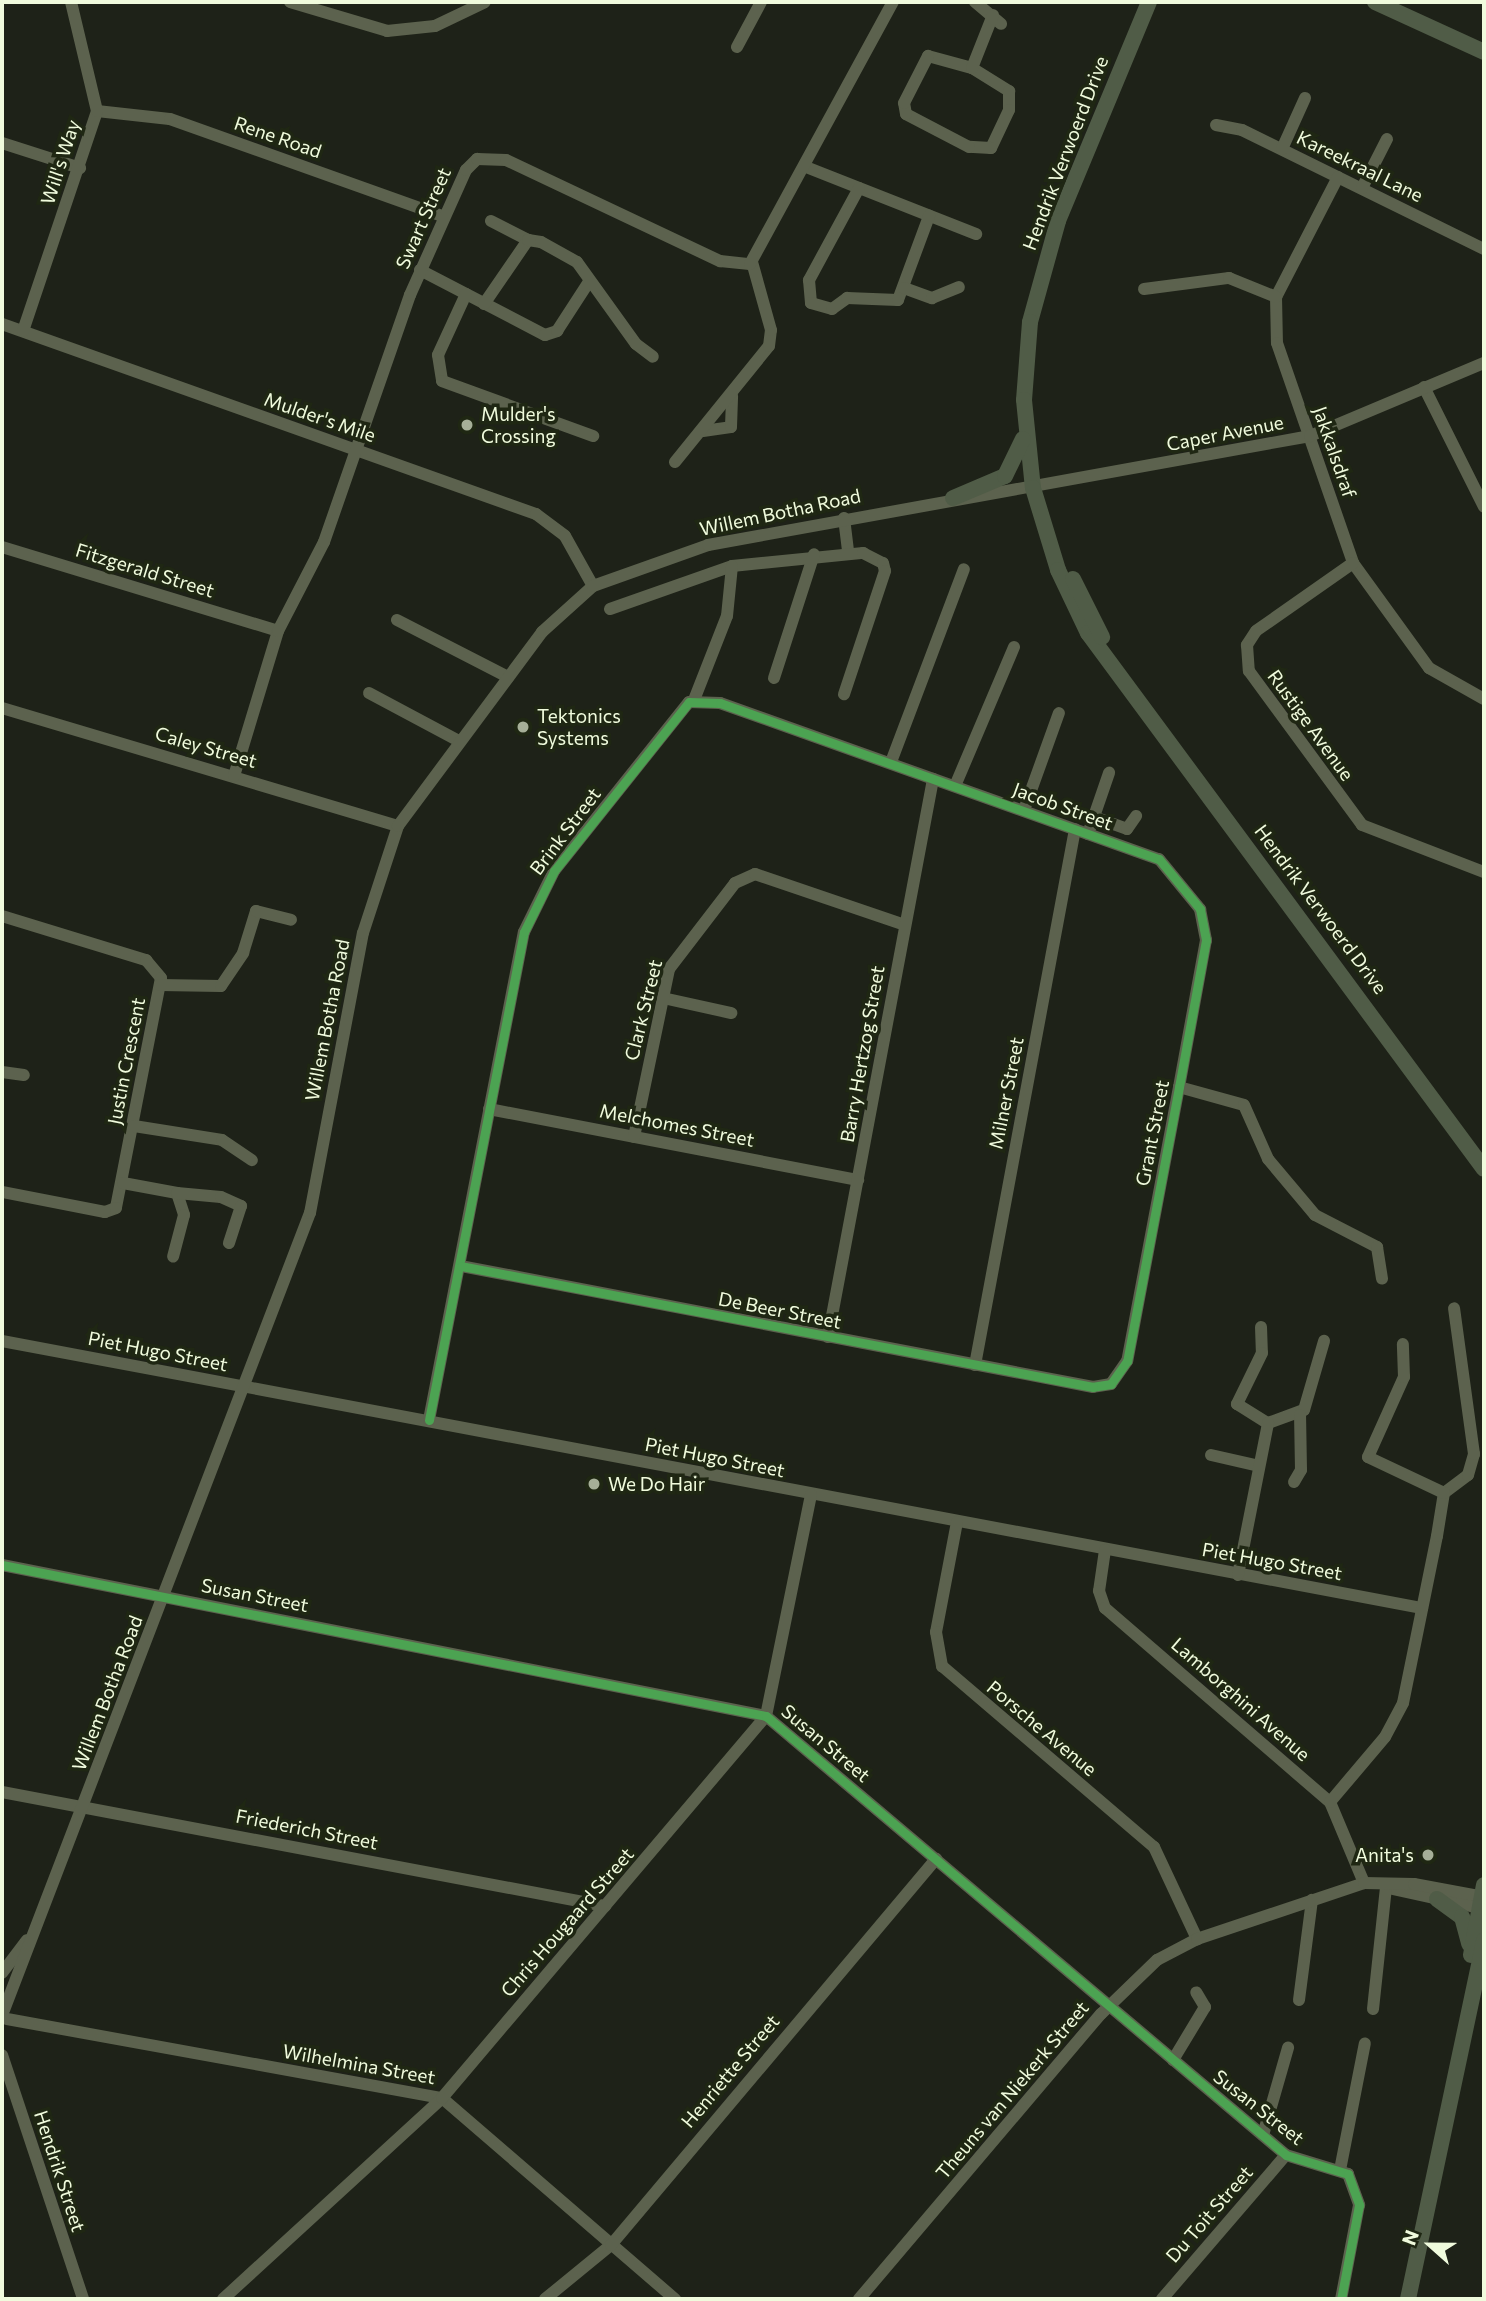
<!DOCTYPE html>
<style>
body{margin:0}
#map{position:relative;width:1486px;height:2301px;overflow:hidden;background:#1e2218;font-family:Commissioner,sans-serif}
div>[style]{position:absolute}
[style*='--x']{left:calc(var(--x)*1px);top:calc(var(--y)*1px);width:calc(var(--w)*1px);rotate:calc(var(--a)*1deg)}
.minor>*{height:12px;margin:-6px;padding:0 6px;transform-origin:6px;border-radius:6px;background:#5c624e}
.major>*{height:16px;margin:-8px;padding:0 8px;transform-origin:8px;border-radius:8px;background:#505c47}
.cycleway>*{height:9px;margin:-4.5px;padding:0 4.5px;transform-origin:4.5px;border-radius:4.5px;background:#4ca352}
.dots>*{width:19px;height:19px;translate:-50% -50%;box-sizing:border-box;border:4px solid #1f2713;border-radius:50%}
span{translate:-50% -50%;white-space:nowrap;text-align:center;line-height:1.15;-webkit-text-stroke:7px #1f2713;paint-order:stroke}
.street-label{font-size:19px;color:#f0fbdd}
.poi-label{font-size:19px;color:#f0fbdd}
.left{translate:0 -50%;text-align:left}
.right{translate:-100% -50%;text-align:right}
.frame{position:absolute;inset:0;border:4px solid #f0fbdd;pointer-events:none}
.north{position:absolute;left:1395px;top:2210px;width:70px;height:70px;-webkit-text-stroke:5px #1f2713;paint-order:stroke;rotate:291deg;font-size:19px;font-weight:700;line-height:28px;text-align:center;color:#f0fbdd}
.north::after{content:'';display:block;margin:auto;width:24px;height:32px;background:#f0fbdd;clip-path:polygon(50% 0,100% 100%,50% 72%,0 100%)}
</style>
<div id="map">
<div class="minor">
<i style="--x:290;--y:2;--w:101;--a:16.6"></i>
<i style="--x:387;--y:31;--w:48;--a:-5.9"></i>
<i style="--x:435;--y:26;--w:55;--a:-25.6"></i>
<i style="--x:975;--y:2;--w:34;--a:40"></i>
<i style="--x:737;--y:47;--w:51;--a:-61.9"></i>
<i style="--x:928;--y:56;--w:46;--a:15.3"></i>
<i style="--x:972;--y:68;--w:44;--a:31.9"></i>
<i style="--x:1009;--y:91;--w:19;--a:90"></i>
<i style="--x:1009;--y:110;--w:42;--a:115.3"></i>
<i style="--x:991;--y:148;--w:22;--a:-177"></i>
<i style="--x:969;--y:147;--w:71;--a:-152.4"></i>
<i style="--x:906;--y:114;--w:11;--a:-100"></i>
<i style="--x:904;--y:103;--w:53;--a:-62.9"></i>
<i style="--x:972;--y:68;--w:57;--a:-68.4"></i>
<i style="--x:97;--y:111;--w:73;--a:6.3"></i>
<i style="--x:170;--y:119;--w:290;--a:19.6"></i>
<i style="--x:1216;--y:125;--w:26;--a:11"></i>
<i style="--x:1242;--y:130;--w:270;--a:26.2"></i>
<i style="--x:2;--y:143;--w:82;--a:17.8"></i>
<i style="--x:1282;--y:149;--w:56;--a:-65.7"></i>
<i style="--x:806;--y:167;--w:183;--a:21.5"></i>
<i style="--x:1338;--y:177;--w:135;--a:117.3"></i>
<i style="--x:1276;--y:297;--w:46;--a:88.8"></i>
<i style="--x:1277;--y:343;--w:233;--a:70.9"></i>
<i style="--x:1353;--y:563;--w:130;--a:54.1"></i>
<i style="--x:1429;--y:668;--w:63;--a:29.4"></i>
<i style="--x:859;--y:188;--w:105;--a:118.5"></i>
<i style="--x:809;--y:280;--w:23;--a:85"></i>
<i style="--x:811;--y:303;--w:22;--a:16"></i>
<i style="--x:832;--y:309;--w:19;--a:-36"></i>
<i style="--x:847;--y:298;--w:51;--a:2.2"></i>
<i style="--x:898;--y:300;--w:90;--a:-69.7"></i>
<i style="--x:1362;--y:188;--w:55;--a:-63"></i>
<i style="--x:491;--y:221;--w:42;--a:27.2"></i>
<i style="--x:420;--y:270;--w:141;--a:27.5"></i>
<i style="--x:545;--y:335;--w:13;--a:-18"></i>
<i style="--x:557;--y:331;--w:57;--a:-57.1"></i>
<i style="--x:904;--y:288;--w:30;--a:20"></i>
<i style="--x:932;--y:298;--w:29;--a:-22"></i>
<i style="--x:1144;--y:289;--w:86;--a:-7.4"></i>
<i style="--x:1229;--y:278;--w:51;--a:22"></i>
<i style="--x:466;--y:294;--w:67;--a:114.7"></i>
<i style="--x:438;--y:355;--w:26;--a:81"></i>
<i style="--x:442;--y:381;--w:161;--a:20"></i>
<i style="--x:484;--y:304;--w:78;--a:-55.5"></i>
<i style="--x:528;--y:240;--w:13;--a:9"></i>
<i style="--x:541;--y:242;--w:41;--a:29.1"></i>
<i style="--x:577;--y:262;--w:101;--a:54.3"></i>
<i style="--x:636;--y:344;--w:21;--a:37"></i>
<i style="--x:2;--y:324;--w:567;--a:19.59"></i>
<i style="--x:536;--y:514;--w:36;--a:37"></i>
<i style="--x:565;--y:536;--w:57;--a:60.8"></i>
<i style="--x:23;--y:331;--w:232;--a:-71.4"></i>
<i style="--x:97;--y:111;--w:112;--a:-103.4"></i>
<i style="--x:1424;--y:387;--w:134;--a:63.4"></i>
<i style="--x:703;--y:431;--w:28;--a:-8"></i>
<i style="--x:731;--y:427;--w:31;--a:-88"></i>
<i style="--x:675;--y:462;--w:149;--a:-51"></i>
<i style="--x:769;--y:346;--w:16;--a:-83"></i>
<i style="--x:771;--y:330;--w:71;--a:-105.6"></i>
<i style="--x:844;--y:518;--w:32;--a:83"></i>
<i style="--x:2;--y:547;--w:288;--a:16.9"></i>
<i style="--x:1353;--y:563;--w:118;--a:145"></i>
<i style="--x:1256;--y:631;--w:17;--a:123"></i>
<i style="--x:1247;--y:645;--w:26;--a:86"></i>
<i style="--x:1249;--y:671;--w:191;--a:53.7"></i>
<i style="--x:1362;--y:825;--w:131;--a:21.1"></i>
<i style="--x:610;--y:609;--w:129;--a:-19.4"></i>
<i style="--x:732;--y:566;--w:132;--a:-5.7"></i>
<i style="--x:863;--y:553;--w:22;--a:27"></i>
<i style="--x:883;--y:563;--w:8;--a:76"></i>
<i style="--x:885;--y:571;--w:130;--a:108.4"></i>
<i style="--x:397;--y:620;--w:125;--a:27.2"></i>
<i style="--x:774;--y:678;--w:130;--a:-72.1"></i>
<i style="--x:369;--y:693;--w:102;--a:28.1"></i>
<i style="--x:694;--y:700;--w:90;--a:-68.6"></i>
<i style="--x:727;--y:616;--w:50;--a:-84.3"></i>
<i style="--x:2;--y:708;--w:413;--a:16.6"></i>
<i style="--x:891;--y:762;--w:206;--a:-69.3"></i>
<i style="--x:234;--y:776;--w:152;--a:-73.1"></i>
<i style="--x:278;--y:631;--w:100;--a:-62.7"></i>
<i style="--x:324;--y:542;--w:262;--a:-70.8"></i>
<i style="--x:410;--y:295;--w:137;--a:-65.9"></i>
<i style="--x:466;--y:170;--w:16;--a:-45"></i>
<i style="--x:477;--y:159;--w:29;--a:2"></i>
<i style="--x:506;--y:160;--w:237;--a:25.3"></i>
<i style="--x:720;--y:261;--w:30;--a:6"></i>
<i style="--x:750;--y:264;--w:298;--a:-61.4"></i>
<i style="--x:955;--y:786;--w:151;--a:-67"></i>
<i style="--x:1024;--y:810;--w:103;--a:-70.2"></i>
<i style="--x:1094;--y:817;--w:35;--a:20"></i>
<i style="--x:1127;--y:829;--w:16;--a:-55"></i>
<i style="--x:1088;--y:834;--w:65;--a:-71"></i>
<i style="--x:2;--y:916;--w:151;--a:17"></i>
<i style="--x:146;--y:960;--w:23;--a:50"></i>
<i style="--x:161;--y:978;--w:234;--a:101.1"></i>
<i style="--x:116;--y:1208;--w:12;--a:160"></i>
<i style="--x:105;--y:1212;--w:105;--a:-169"></i>
<i style="--x:160;--y:985;--w:61;--a:0.9"></i>
<i style="--x:221;--y:986;--w:40;--a:-56"></i>
<i style="--x:243;--y:953;--w:44;--a:-72.8"></i>
<i style="--x:256;--y:911;--w:36;--a:14"></i>
<i style="--x:663;--y:998;--w:70;--a:12.4"></i>
<i style="--x:2;--y:1072;--w:22;--a:8"></i>
<i style="--x:1179;--y:1087;--w:67;--a:15.5"></i>
<i style="--x:1244;--y:1105;--w:59;--a:66"></i>
<i style="--x:1268;--y:1159;--w:73;--a:50"></i>
<i style="--x:1315;--y:1215;--w:70;--a:27.3"></i>
<i style="--x:1377;--y:1247;--w:32;--a:81"></i>
<i style="--x:489;--y:1109;--w:376;--a:10.9"></i>
<i style="--x:134;--y:1126;--w:89;--a:9"></i>
<i style="--x:222;--y:1140;--w:36;--a:34"></i>
<i style="--x:634;--y:1137;--w:172;--a:-78.2"></i>
<i style="--x:669;--y:969;--w:108;--a:-52.5"></i>
<i style="--x:735;--y:883;--w:22;--a:-24"></i>
<i style="--x:755;--y:874;--w:158;--a:18.8"></i>
<i style="--x:123;--y:1183;--w:55;--a:10.5"></i>
<i style="--x:177;--y:1193;--w:23;--a:72"></i>
<i style="--x:184;--y:1215;--w:43;--a:104.7"></i>
<i style="--x:177;--y:1193;--w:44;--a:5.2"></i>
<i style="--x:221;--y:1197;--w:22;--a:24"></i>
<i style="--x:241;--y:1206;--w:39;--a:108"></i>
<i style="--x:1261;--y:1327;--w:26;--a:88"></i>
<i style="--x:1262;--y:1353;--w:57;--a:116.1"></i>
<i style="--x:1237;--y:1404;--w:36;--a:32"></i>
<i style="--x:1268;--y:1423;--w:38;--a:-20"></i>
<i style="--x:1304;--y:1410;--w:72;--a:-73.8"></i>
<i style="--x:828;--y:1337;--w:568;--a:-79.34"></i>
<i style="--x:2;--y:1341;--w:1445;--a:10.65"></i>
<i style="--x:975;--y:1365;--w:545;--a:-79.43"></i>
<i style="--x:429;--y:1420;--w:497;--a:-79"></i>
<i style="--x:524;--y:932;--w:68;--a:-63.8"></i>
<i style="--x:554;--y:871;--w:216;--a:-51.4"></i>
<i style="--x:689;--y:702;--w:31;--a:2"></i>
<i style="--x:720;--y:703;--w:466;--a:19.6"></i>
<i style="--x:1159;--y:859;--w:65;--a:50.6"></i>
<i style="--x:1200;--y:909;--w:32;--a:79"></i>
<i style="--x:1206;--y:940;--w:149;--a:100.4"></i>
<i style="--x:1179;--y:1087;--w:279;--a:100.7"></i>
<i style="--x:1127;--y:1361;--w:28;--a:125"></i>
<i style="--x:1111;--y:1384;--w:18;--a:171"></i>
<i style="--x:1093;--y:1387;--w:643;--a:-169.16"></i>
<i style="--x:1211;--y:1455;--w:49;--a:12.9"></i>
<i style="--x:1294;--y:1482;--w:14;--a:-60"></i>
<i style="--x:1301;--y:1470;--w:55;--a:-91"></i>
<i style="--x:1444;--y:1493;--w:30;--a:-37"></i>
<i style="--x:1468;--y:1475;--w:22;--a:-74"></i>
<i style="--x:1474;--y:1454;--w:147;--a:-97.8"></i>
<i style="--x:957;--y:1522;--w:112;--a:100.8"></i>
<i style="--x:936;--y:1632;--w:35;--a:80"></i>
<i style="--x:942;--y:1666;--w:279;--a:40.5"></i>
<i style="--x:1154;--y:1847;--w:102;--a:64.9"></i>
<i style="--x:1105;--y:1550;--w:41;--a:98.3"></i>
<i style="--x:1099;--y:1591;--w:18;--a:71"></i>
<i style="--x:1105;--y:1608;--w:297;--a:40.8"></i>
<i style="--x:1330;--y:1802;--w:88;--a:67.2"></i>
<i style="--x:2;--y:1565;--w:779;--a:11.18"></i>
<i style="--x:766;--y:1716;--w:681;--a:40.17"></i>
<i style="--x:1286;--y:2155;--w:65;--a:17"></i>
<i style="--x:1348;--y:2174;--w:33;--a:70"></i>
<i style="--x:1359;--y:2205;--w:96;--a:100.8"></i>
<i style="--x:1238;--y:1575;--w:155;--a:-78.8"></i>
<i style="--x:2;--y:1792;--w:614;--a:10.71"></i>
<i style="--x:1330;--y:1802;--w:85;--a:-49.8"></i>
<i style="--x:1385;--y:1737;--w:38;--a:-62"></i>
<i style="--x:1403;--y:1703;--w:170;--a:-78.5"></i>
<i style="--x:1437;--y:1536;--w:44;--a:-80.8"></i>
<i style="--x:1444;--y:1493;--w:84;--a:-154.7"></i>
<i style="--x:1368;--y:1457;--w:88;--a:-65.8"></i>
<i style="--x:1404;--y:1377;--w:33;--a:-92"></i>
<i style="--x:1388;--y:1888;--w:98;--a:12.3"></i>
<i style="--x:2;--y:1973;--w:41;--a:-52.9"></i>
<i style="--x:1299;--y:2000;--w:101;--a:-82.6"></i>
<i style="--x:1373;--y:2009;--w:122;--a:-83.9"></i>
<i style="--x:4;--y:2010;--w:854;--a:-69"></i>
<i style="--x:310;--y:1213;--w:285;--a:-79.3"></i>
<i style="--x:363;--y:933;--w:113;--a:-71.9"></i>
<i style="--x:398;--y:826;--w:242;--a:-53.4"></i>
<i style="--x:542;--y:632;--w:69;--a:-42"></i>
<i style="--x:593;--y:586;--w:122;--a:-19.6"></i>
<i style="--x:708;--y:545;--w:612;--a:-10.26"></i>
<i style="--x:1310;--y:436;--w:189;--a:-22.8"></i>
<i style="--x:7;--y:2019;--w:442;--a:10.3"></i>
<i style="--x:442;--y:2098;--w:308;--a:40.8"></i>
<i style="--x:2;--y:2055;--w:257;--a:71.6"></i>
<i style="--x:1173;--y:2060;--w:62;--a:-58.9"></i>
<i style="--x:1205;--y:2007;--w:17;--a:-121"></i>
<i style="--x:1263;--y:2135;--w:91;--a:-74"></i>
<i style="--x:1340;--y:2170;--w:129;--a:-78.9"></i>
<i style="--x:223;--y:2299;--w:297;--a:-42.5"></i>
<i style="--x:442;--y:2098;--w:501;--a:-49.7"></i>
<i style="--x:766;--y:1716;--w:226;--a:-78.5"></i>
<i style="--x:545;--y:2299;--w:85;--a:-39.3"></i>
<i style="--x:611;--y:2245;--w:505;--a:-49.9"></i>
<i style="--x:859;--y:2299;--w:374;--a:-49.7"></i>
<i style="--x:1101;--y:2014;--w:78;--a:-44"></i>
<i style="--x:1157;--y:1960;--w:45;--a:-27.7"></i>
<i style="--x:1197;--y:1939;--w:176;--a:-18.5"></i>
<i style="--x:1364;--y:1883;--w:50;--a:1.1"></i>
<i style="--x:1414;--y:1884;--w:71;--a:10.5"></i>
<i style="--x:1162;--y:2299;--w:190;--a:-49.3"></i>
</div>
<div class="major">
<i style="--x:1149;--y:2;--w:237;--a:112.6"></i>
<i style="--x:1058;--y:221;--w:105;--a:105.5"></i>
<i style="--x:1030;--y:322;--w:78;--a:94.4"></i>
<i style="--x:1024;--y:400;--w:88;--a:84.2"></i>
<i style="--x:1033;--y:488;--w:86;--a:73"></i>
<i style="--x:1058;--y:570;--w:70;--a:64.5"></i>
<i style="--x:1088;--y:633;--w:666;--a:53.54"></i>
<i style="--x:1375;--y:2;--w:120;--a:24.6"></i>
<i style="--x:953;--y:498;--w:56;--a:-22.9"></i>
<i style="--x:1005;--y:476;--w:41;--a:-64.1"></i>
<i style="--x:1073;--y:579;--w:65;--a:63.4"></i>
<i style="--x:1437;--y:1899;--w:31;--a:36"></i>
<i style="--x:1462;--y:1917;--w:28;--a:75"></i>
<i style="--x:1471;--y:1955;--w:71;--a:-79.5"></i>
<i style="--x:1408;--y:2299;--w:367;--a:-78"></i>
</div>
<div class="cycleway">
<i style="--x:429;--y:1420;--w:497;--a:-79"></i>
<i style="--x:524;--y:932;--w:68;--a:-63.8"></i>
<i style="--x:554;--y:871;--w:216;--a:-51.4"></i>
<i style="--x:689;--y:702;--w:31;--a:2"></i>
<i style="--x:720;--y:703;--w:466;--a:19.6"></i>
<i style="--x:1159;--y:859;--w:65;--a:50.6"></i>
<i style="--x:1200;--y:909;--w:32;--a:79"></i>
<i style="--x:1206;--y:940;--w:149;--a:100.4"></i>
<i style="--x:1179;--y:1087;--w:279;--a:100.7"></i>
<i style="--x:1127;--y:1361;--w:28;--a:125"></i>
<i style="--x:1111;--y:1384;--w:18;--a:171"></i>
<i style="--x:1093;--y:1387;--w:643;--a:-169.16"></i>
<i style="--x:2;--y:1565;--w:779;--a:11.18"></i>
<i style="--x:766;--y:1716;--w:681;--a:40.17"></i>
<i style="--x:1286;--y:2155;--w:65;--a:17"></i>
<i style="--x:1348;--y:2174;--w:33;--a:70"></i>
<i style="--x:1359;--y:2205;--w:96;--a:100.8"></i>
</div>
<div class="dots">
<i style="left:467px;top:425px;background:#a6af98"></i>
<i style="left:523px;top:727px;background:#a6af98"></i>
<i style="left:594px;top:1484px;background:#a6af98"></i>
<i style="left:1428px;top:1855px;background:#a6af98"></i>
</div>
<div class="street-label">
<span style="left:278px;top:137px;rotate:19deg">Rene Road</span>
<span style="left:1065px;top:153px;rotate:-69deg">Hendrik Verwoerd Drive</span>
<span style="left:60px;top:162px;rotate:-72deg">Will's Way</span>
<span style="left:1360px;top:166px;rotate:26deg">Kareekraal Lane</span>
<span style="left:423px;top:218px;rotate:-66deg">Swart Street</span>
<span style="left:320px;top:417px;rotate:19deg">Mulder's Mile</span>
<span style="left:1225px;top:433px;rotate:-11deg">Caper Avenue</span>
<span style="left:1335px;top:452px;rotate:71deg">Jakkalsdraf</span>
<span style="left:780px;top:512px;rotate:-12deg">Willem Botha Road</span>
<span style="left:145px;top:570px;rotate:17deg">Fitzgerald Street</span>
<span style="left:1311px;top:725px;rotate:54deg">Rustige Avenue</span>
<span style="left:206px;top:747px;rotate:16deg">Caley Street</span>
<span style="left:1063px;top:806px;rotate:20deg">Jacob Street</span>
<span style="left:565px;top:831px;rotate:-53deg">Brink Street</span>
<span style="left:1321px;top:909px;rotate:53deg">Hendrik Verwoerd Drive</span>
<span style="left:643px;top:1010px;rotate:-76deg">Clark Street</span>
<span style="left:327px;top:1020px;rotate:-79deg">Willem Botha Road</span>
<span style="left:862px;top:1054px;rotate:-80deg">Barry Hertzog Street</span>
<span style="left:126px;top:1061px;rotate:-79deg">Justin Crescent</span>
<span style="left:1006px;top:1093px;rotate:-79deg">Milner Street</span>
<span style="left:677px;top:1125px;rotate:11deg">Melchomes Street</span>
<span style="left:1152px;top:1133px;rotate:-79deg">Grant Street</span>
<span style="left:780px;top:1310px;rotate:11deg">De Beer Street</span>
<span style="left:158px;top:1351px;rotate:11deg">Piet Hugo Street</span>
<span style="left:715px;top:1457px;rotate:11deg">Piet Hugo Street</span>
<span style="left:1272px;top:1561px;rotate:10deg">Piet Hugo Street</span>
<span style="left:255px;top:1595px;rotate:11deg">Susan Street</span>
<span style="left:107px;top:1693px;rotate:-69deg">Willem Botha Road</span>
<span style="left:1241px;top:1699px;rotate:41deg">Lamborghini Avenue</span>
<span style="left:1042px;top:1728px;rotate:40deg">Porsche Avenue</span>
<span style="left:826px;top:1743px;rotate:40deg">Susan Street</span>
<span style="left:307px;top:1829px;rotate:11deg">Friederich Street</span>
<span style="left:567px;top:1922px;rotate:-49deg">Chris Hougaard Street</span>
<span style="left:359px;top:2064px;rotate:10deg">Wilhelmina Street</span>
<span style="left:730px;top:2071px;rotate:-50deg">Henriette Street</span>
<span style="left:1012px;top:2090px;rotate:-50deg">Theuns van Niekerk Street</span>
<span style="left:1259px;top:2107px;rotate:38deg">Susan Street</span>
<span style="left:60px;top:2171px;rotate:72deg">Hendrik Street</span>
<span style="left:1209px;top:2214px;rotate:-49deg">Du Toit Street</span>
</div>
<div class="poi-label">
<span class="left" style="left:481px;top:425px">Mulder's<br>Crossing</span>
<span class="left" style="left:537px;top:727px">Tektonics<br>Systems</span>
<span class="left" style="left:608px;top:1484px">We Do Hair</span>
<span class="right" style="left:1414px;top:1855px">Anita's</span>
</div>
<div class="frame"></div>
<div class="north">N</div>
</div>
